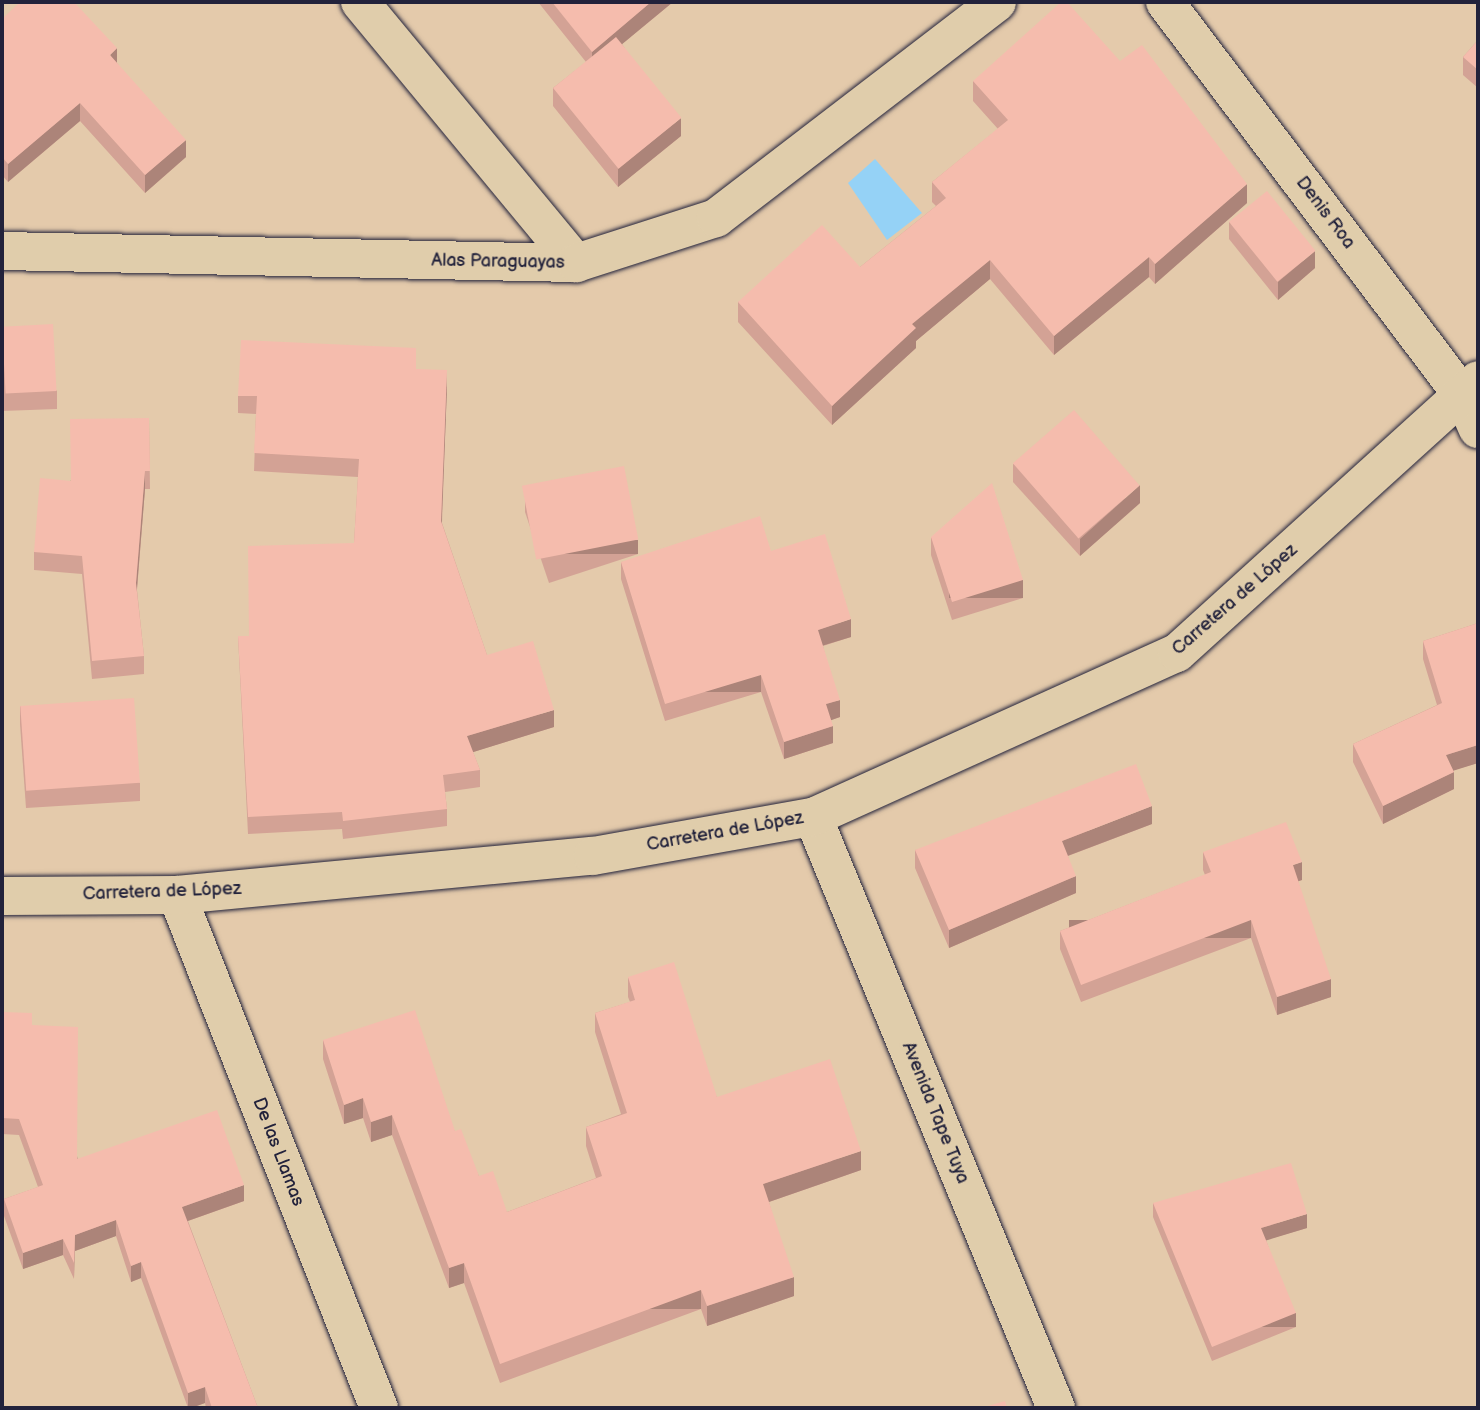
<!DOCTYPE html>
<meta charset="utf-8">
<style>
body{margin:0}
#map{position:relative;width:1480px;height:1410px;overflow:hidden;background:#e4caab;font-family:"Balsamiq Sans",sans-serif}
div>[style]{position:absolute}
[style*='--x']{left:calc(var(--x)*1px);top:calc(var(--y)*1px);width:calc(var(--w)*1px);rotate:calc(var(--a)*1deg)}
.water>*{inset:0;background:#95d2f6}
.roads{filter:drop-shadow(0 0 2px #22223b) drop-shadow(0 0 2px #22223b)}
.minor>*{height:38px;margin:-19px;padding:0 19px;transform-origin:19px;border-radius:19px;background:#e0cdab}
.major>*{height:38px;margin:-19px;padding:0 19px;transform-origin:19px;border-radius:19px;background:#e0cdab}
.wall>*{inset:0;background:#d3a295}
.shaded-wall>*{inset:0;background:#ac8479;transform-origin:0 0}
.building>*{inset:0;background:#f5bcad;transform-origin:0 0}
span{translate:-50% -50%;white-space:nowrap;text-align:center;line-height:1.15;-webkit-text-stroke:5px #e0cdab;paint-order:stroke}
.street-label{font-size:18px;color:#22223b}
.frame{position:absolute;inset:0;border:4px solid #22223b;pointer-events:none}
</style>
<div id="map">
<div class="water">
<i style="clip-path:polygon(875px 159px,922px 213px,887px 240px,848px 183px)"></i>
</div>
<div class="roads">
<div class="minor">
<i style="--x:360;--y:2;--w:339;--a:50.4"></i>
<i style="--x:1165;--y:2;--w:496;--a:52.9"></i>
<i style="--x:1464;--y:398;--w:34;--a:66"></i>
<i style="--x:2;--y:251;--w:574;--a:1.2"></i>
<i style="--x:576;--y:263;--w:147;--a:-17.8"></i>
<i style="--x:716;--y:218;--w:354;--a:-37.5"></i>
<i style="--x:813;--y:817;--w:639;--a:67.65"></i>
<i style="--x:177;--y:895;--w:551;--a:68.51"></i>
</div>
<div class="major">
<i style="--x:2;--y:896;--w:175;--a:-0.3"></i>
<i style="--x:177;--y:895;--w:418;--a:-5.4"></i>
<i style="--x:593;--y:856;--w:223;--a:-10.1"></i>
<i style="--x:813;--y:817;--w:399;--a:-24.3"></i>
<i style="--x:1177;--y:653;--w:406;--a:-42.2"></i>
</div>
</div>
<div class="wall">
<i style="clip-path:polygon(538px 2px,673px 2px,622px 44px,681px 136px,618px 187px,553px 106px,553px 88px,586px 62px)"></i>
<i style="clip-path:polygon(2px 19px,117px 63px,186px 157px,145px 193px,80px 121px,8px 182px,2px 175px)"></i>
<i style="clip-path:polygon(1478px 40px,1478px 88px,1463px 75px,1463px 57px)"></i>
<i style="clip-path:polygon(973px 81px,1247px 203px,1155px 284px,1149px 277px,1054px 355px,990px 279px,916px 341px,916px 348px,832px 425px,738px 322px,738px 302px,860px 267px,936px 206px,932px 202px,932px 182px,998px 129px,973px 101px)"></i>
<i style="clip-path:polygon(1229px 222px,1315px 268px,1278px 300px,1229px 239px)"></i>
<i style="clip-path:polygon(2px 326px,57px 391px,57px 409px,2px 411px)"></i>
<i style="clip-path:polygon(416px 369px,447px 387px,442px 523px,487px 655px,554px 727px,473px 752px,480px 770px,480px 787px,445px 792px,447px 809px,447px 826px,343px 839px,342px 829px,248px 834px,238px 636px,249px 636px,354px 543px,358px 477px,254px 471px,256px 414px,238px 413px,238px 396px)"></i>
<i style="clip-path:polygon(149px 418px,150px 489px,145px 489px,137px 590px,144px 656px,144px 674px,92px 679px,82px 574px,34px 570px,34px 552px,70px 481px)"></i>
<i style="clip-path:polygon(1013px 464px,1140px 503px,1080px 556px,1013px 482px)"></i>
<i style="clip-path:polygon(525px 498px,638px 554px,549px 583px,525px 512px)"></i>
<i style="clip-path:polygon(931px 537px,1023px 598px,952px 620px,931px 555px)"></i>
<i style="clip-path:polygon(771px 551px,851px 637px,823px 646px,840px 717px,831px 720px,833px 743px,784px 759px,761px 692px,665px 721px,621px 579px,621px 562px)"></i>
<i style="clip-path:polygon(1478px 623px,1478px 763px,1454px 770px,1454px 789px,1383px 824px,1353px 762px,1353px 744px,1437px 705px,1423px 659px,1423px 641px)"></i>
<i style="clip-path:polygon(20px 706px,140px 783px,140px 801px,26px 808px,20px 724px)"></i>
<i style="clip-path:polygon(1152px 824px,1068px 856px,1076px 893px,949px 948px,915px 868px,915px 850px)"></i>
<i style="clip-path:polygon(1203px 852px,1302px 880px,1298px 881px,1331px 997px,1277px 1015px,1251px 938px,1081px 1002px,1060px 949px,1060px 931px,1205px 875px,1203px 870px)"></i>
<i style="clip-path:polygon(628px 977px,717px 1097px,861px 1170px,769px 1202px,794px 1296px,707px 1326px,701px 1309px,500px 1383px,464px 1283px,449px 1288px,392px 1135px,371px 1142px,363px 1118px,344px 1124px,323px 1059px,323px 1040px,455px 1131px,479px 1176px,507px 1212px,596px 1178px,586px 1146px,586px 1127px,621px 1114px,595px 1032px,595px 1013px,630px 1002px,628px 997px)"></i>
<i style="clip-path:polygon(2px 1012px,32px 1025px,78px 1159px,244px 1201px,188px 1221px,258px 1408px,206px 1408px,205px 1403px,191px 1408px,188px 1408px,141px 1278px,131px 1282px,116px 1236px,75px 1251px,74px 1279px,63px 1255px,23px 1269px,4px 1216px,4px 1199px,38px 1187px,19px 1135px,2px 1134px)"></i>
<i style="clip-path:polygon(1153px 1203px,1307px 1228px,1266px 1240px,1296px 1327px,1212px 1361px,1153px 1217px)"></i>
</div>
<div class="shaded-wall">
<i style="clip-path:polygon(651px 2px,673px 2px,592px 69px,592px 52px)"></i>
<i style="clip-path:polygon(117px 48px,117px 66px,110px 55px)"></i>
<i style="clip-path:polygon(80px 103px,80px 121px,8px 182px,8px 164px)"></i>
<i style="clip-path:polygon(681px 118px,681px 136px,618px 187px,618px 169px)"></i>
<i style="clip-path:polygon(186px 140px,186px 157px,145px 193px,145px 175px)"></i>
<i style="clip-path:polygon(1247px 184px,1247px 203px,1155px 284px,1155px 264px)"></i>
<i style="clip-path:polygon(1315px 251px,1315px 268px,1278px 300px,1278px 282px)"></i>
<i style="clip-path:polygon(1149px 257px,1149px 277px,1054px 355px,1054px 336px)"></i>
<i style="clip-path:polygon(990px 260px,990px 279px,916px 341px,916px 348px,832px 425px,832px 406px,912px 324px)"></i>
<i style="clip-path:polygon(447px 370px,447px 387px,441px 539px,441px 521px)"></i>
<i style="clip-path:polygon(145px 471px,145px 489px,136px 600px,136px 583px)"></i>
<i style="clip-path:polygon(1140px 485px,1140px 503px,1080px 556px,1080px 539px)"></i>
<i style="left:638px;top:540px;width:14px;height:94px;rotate:90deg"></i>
<i style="left:1023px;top:580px;width:18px;height:74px;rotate:90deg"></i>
<i style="clip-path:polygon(851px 619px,851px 637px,818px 647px,818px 630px)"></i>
<i style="left:761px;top:675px;width:17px;height:100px;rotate:90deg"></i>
<i style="clip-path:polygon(840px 700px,840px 717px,826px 722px,826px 704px)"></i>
<i style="clip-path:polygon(554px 710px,554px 727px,467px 754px,467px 736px)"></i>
<i style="clip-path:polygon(833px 726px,833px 743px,784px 759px,784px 742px)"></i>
<i style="clip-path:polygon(1478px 745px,1478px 763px,1446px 773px,1446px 755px)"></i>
<i style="clip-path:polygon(1454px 772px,1454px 789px,1383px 824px,1383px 806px)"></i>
<i style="clip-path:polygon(1152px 806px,1152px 824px,1062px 858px,1062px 841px)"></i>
<i style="clip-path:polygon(1302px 862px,1302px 880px,1293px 883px,1293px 865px)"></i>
<i style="clip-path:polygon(1076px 876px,1076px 893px,949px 948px,949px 930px)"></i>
<i style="left:1251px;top:920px;width:18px;height:182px;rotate:90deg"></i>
<i style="clip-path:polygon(1331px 979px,1331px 997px,1277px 1015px,1277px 997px)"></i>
<i style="clip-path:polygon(363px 1098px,363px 1118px,344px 1124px,344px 1105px)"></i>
<i style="clip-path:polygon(392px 1115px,392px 1135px,371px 1142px,371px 1122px)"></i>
<i style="clip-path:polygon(861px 1151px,861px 1170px,763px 1204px,763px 1184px)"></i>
<i style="clip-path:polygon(244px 1185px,244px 1201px,182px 1223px,182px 1207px)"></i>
<i style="clip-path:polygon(1307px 1214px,1307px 1228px,1261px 1242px,1261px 1228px)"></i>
<i style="clip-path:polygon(116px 1220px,116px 1236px,75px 1251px,74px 1279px,75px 1235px)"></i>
<i style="clip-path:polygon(63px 1239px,63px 1255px,23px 1269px,23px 1253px)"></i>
<i style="clip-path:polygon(141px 1262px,141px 1278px,131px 1282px,131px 1266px)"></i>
<i style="clip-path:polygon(464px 1263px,464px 1283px,449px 1288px,449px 1268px)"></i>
<i style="clip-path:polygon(794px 1277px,794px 1296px,707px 1326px,707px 1306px)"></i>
<i style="left:701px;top:1290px;width:19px;height:214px;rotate:90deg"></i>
<i style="left:1296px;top:1313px;width:14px;height:91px;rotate:90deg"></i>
<i style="clip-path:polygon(205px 1387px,205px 1403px,191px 1408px,188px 1408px,188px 1393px)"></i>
</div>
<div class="building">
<i style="clip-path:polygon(20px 2px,74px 2px,117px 48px,110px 55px,186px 140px,145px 175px,80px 103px,8px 164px,2px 157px,2px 19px)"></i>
<i style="clip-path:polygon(552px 2px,651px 2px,592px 52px)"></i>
<i style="clip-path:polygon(1061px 2px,1067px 2px,1120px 61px,1142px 45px,1247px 184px,1155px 264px,1149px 257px,1054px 336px,990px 260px,912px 324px,916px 328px,832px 406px,738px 302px,822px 225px,860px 267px,946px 198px,932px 182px,1008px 120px,973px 81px)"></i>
<i style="left:616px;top:37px;width:104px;height:81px;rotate:51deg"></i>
<i style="clip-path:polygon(1478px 40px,1478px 70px,1463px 57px)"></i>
<i style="left:1267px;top:191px;width:77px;height:49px;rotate:51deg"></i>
<i style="left:53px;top:324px;width:67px;height:51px;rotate:87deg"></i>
<i style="clip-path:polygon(241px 340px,416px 348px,416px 369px,447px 370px,441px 521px,487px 655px,533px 641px,554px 710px,467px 736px,480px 770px,443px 775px,447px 809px,343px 821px,342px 812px,248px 817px,238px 636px,249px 636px,248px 546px,354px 543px,359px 459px,254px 453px,257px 396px,238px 396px)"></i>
<i style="left:1074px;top:410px;width:100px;height:81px;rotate:49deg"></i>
<i style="clip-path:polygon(149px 418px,150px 471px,145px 471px,136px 583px,144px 656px,92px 661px,82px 556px,34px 552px,40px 478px,71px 481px,70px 419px)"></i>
<i style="left:624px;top:466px;width:75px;height:104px;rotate:79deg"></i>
<i style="clip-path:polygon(992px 483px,1023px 580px,952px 602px,931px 537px)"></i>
<i style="clip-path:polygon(760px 516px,771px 551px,825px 534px,851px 619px,818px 630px,840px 700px,826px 704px,833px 726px,784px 742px,761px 675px,665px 704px,621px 562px)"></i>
<i style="clip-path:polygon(1478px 623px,1478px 745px,1446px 755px,1454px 772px,1383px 806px,1353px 744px,1442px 703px,1423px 641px)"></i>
<i style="left:134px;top:698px;width:85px;height:114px;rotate:86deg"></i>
<i style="clip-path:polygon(1136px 764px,1152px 806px,1062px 841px,1076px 876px,949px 930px,915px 850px)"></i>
<i style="clip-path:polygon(1286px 822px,1302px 862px,1293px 865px,1331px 979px,1277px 997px,1251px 920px,1081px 985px,1060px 931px,1211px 872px,1203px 852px)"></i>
<i style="clip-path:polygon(674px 962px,717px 1097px,830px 1059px,861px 1151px,763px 1184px,794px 1277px,707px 1306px,701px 1290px,500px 1364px,464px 1263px,449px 1268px,392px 1115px,371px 1122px,363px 1098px,344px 1105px,323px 1040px,415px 1010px,455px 1131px,461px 1129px,479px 1176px,493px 1171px,507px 1212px,602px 1176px,586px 1127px,627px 1113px,595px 1013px,635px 1000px,628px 977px)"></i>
<i style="clip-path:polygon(2px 1012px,32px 1013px,32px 1025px,78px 1027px,77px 1159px,217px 1110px,244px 1185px,182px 1207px,258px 1408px,212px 1408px,205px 1387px,188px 1393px,141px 1262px,131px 1266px,116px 1220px,75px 1235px,74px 1263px,63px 1239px,23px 1253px,4px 1199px,43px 1185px,19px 1119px,2px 1118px)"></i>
<i style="clip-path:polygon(1291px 1163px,1307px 1214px,1261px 1228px,1296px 1313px,1212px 1347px,1153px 1203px)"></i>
<i style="clip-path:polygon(1005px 1401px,1007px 1408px,981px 1408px)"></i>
</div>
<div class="street-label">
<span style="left:1325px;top:213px;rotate:53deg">Denis Roa</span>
<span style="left:498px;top:262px;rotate:1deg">Alas Paraguayas</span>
<span style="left:1235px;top:600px;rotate:-41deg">Carretera de López</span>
<span style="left:725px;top:832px;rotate:-10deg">Carretera de López</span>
<span style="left:162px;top:892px;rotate:-2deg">Carretera de López</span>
<span style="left:935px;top:1113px;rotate:68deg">Avenida Tape Tuya</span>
<span style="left:278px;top:1152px;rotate:69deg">De las Llamas</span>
</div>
<div class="frame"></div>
</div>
